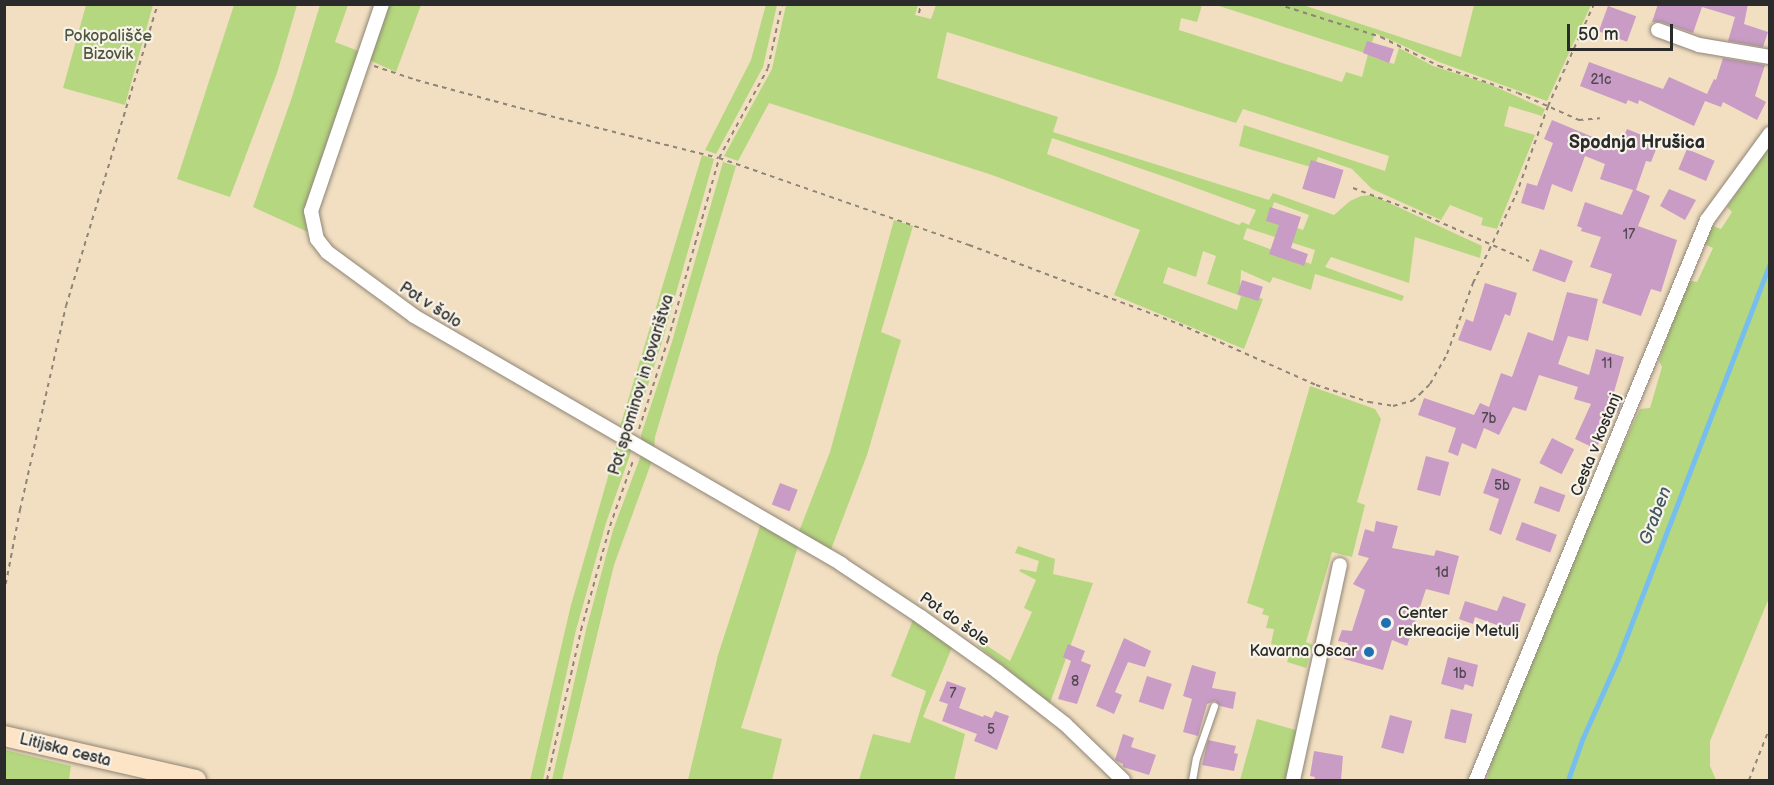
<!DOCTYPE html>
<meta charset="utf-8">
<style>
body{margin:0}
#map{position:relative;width:1774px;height:785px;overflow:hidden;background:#f2dfc2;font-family:"Balsamiq Sans",sans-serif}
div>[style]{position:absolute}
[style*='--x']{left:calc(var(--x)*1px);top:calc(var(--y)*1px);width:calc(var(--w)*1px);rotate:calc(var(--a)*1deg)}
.green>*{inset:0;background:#b5d77f}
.stream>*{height:4.5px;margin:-2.25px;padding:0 2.25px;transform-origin:2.25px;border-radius:2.25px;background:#77beee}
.building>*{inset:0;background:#c89cc5;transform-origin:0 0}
.path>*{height:2px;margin-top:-1px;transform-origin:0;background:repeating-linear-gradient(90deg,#8e8576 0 4.5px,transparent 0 9px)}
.roads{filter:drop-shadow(0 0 2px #8e8576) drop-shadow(0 0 2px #8e8576)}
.lane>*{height:7px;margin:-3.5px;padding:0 3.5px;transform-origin:3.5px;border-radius:3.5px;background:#fff}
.street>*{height:14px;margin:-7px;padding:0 7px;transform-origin:7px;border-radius:7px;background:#fff}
.secondary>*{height:20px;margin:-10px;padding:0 10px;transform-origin:10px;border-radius:10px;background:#fee4c6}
.dots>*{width:16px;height:16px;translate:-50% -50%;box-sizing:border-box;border:3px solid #f7f3e8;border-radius:50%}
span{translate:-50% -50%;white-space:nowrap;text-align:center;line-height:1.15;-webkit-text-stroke:4.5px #f7f3e8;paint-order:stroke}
.number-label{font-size:14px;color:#524752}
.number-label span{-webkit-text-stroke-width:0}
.park-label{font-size:16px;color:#4e5640}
.street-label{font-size:16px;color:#2b2b2b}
.poi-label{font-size:16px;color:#2b2b2b}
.left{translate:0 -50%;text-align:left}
.right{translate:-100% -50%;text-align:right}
.neighbourhood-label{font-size:18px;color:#2b2b2b;font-weight:700}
.water-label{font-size:18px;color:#425766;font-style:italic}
.frame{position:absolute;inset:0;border:6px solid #2b2b2b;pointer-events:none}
.scale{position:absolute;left:1567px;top:24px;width:106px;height:27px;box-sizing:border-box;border:3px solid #2b2b2b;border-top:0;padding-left:8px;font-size:18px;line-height:21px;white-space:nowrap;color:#2b2b2b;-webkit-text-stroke:4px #f7f3e8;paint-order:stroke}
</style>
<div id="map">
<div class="green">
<i style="clip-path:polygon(766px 4px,777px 5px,763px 67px,716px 154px,705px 150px,751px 60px)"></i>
<i style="clip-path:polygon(86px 5px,153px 5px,125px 105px,63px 88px)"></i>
<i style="clip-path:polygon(234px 5px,297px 5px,277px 73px,230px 197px,177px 179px)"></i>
<i style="clip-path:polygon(320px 5px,348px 5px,335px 42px,361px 52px,308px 214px,308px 232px,253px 207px,292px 97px)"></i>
<i style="clip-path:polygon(387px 5px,421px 5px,396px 72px,369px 60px)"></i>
<i style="clip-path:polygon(evenodd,786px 5px,918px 5px,915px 15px,931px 19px,936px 5px,1202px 5px,1197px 22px,1181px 18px,1179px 30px,1342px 82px,1346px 72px,1362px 77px,1368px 54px,1216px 5px,1303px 5px,1461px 57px,1474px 5px,1591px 5px,1547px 101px,1439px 62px,1375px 33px,1370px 49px,1373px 57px,1394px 64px,1399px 48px,1433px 66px,1489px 84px,1545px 109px,1542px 116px,1509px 106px,1504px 126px,1535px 135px,1497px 229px,1481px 225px,1483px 218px,1450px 205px,1441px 220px,1372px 189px,1352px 169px,1318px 157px,1314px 168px,1239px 146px,1244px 125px,1385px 171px,1389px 156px,1243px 109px,1236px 123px,947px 32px,937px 78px,1058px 117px,1053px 132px,1269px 200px,1273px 193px,1334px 215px,1350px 201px,1361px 196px,1372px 195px,1482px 246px,1480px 258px,1415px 237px,1409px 283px,1331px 257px,1325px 267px,1404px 296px,1402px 301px,1315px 274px,1311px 290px,1273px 277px,1270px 283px,1241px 270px,1240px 291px,1263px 299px,1244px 349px,1114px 295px,1140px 230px,992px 175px,769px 103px,738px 161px,724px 156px,772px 69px,786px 5px,1052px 138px,1177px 181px,1256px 210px,1249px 225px,1242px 222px,1239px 225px,1047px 154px,1052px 138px,786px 5px,1274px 202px,1309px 215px,1303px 230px,1269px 218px,1274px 202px,786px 5px,1247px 228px,1315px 250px,1311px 264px,1243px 239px,1247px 228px,786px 5px,1203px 251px,1216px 256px,1207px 284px,1241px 296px,1237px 310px,1163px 283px,1168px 267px,1196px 277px,1203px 251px)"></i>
<i style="clip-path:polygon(1769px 146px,1769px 598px,1710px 741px,1710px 766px,1716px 780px,1489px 780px,1487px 779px,1493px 757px,1592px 514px,1640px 409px,1650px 408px,1662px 367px,1659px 361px,1687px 280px,1697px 282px,1713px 248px,1702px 243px,1713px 226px,1721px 229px,1732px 212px,1727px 207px)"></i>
<i style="clip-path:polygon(702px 155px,714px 159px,663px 339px,631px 437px,619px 430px)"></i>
<i style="clip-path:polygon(723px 162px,736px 166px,655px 437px,654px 449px,641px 441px,641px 435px,672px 342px)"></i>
<i style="clip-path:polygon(894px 220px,913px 226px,881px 332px,901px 340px,867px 455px,830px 552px,798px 534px,830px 452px)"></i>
<i style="clip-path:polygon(1310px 386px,1375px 409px,1381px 419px,1357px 502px,1365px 505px,1352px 557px,1332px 552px,1306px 642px,1313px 645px,1306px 668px,1287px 662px,1291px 649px,1271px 644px,1274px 629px,1266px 628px,1269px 616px,1262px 614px,1264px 609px,1247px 603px)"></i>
<i style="clip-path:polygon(618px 442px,631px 449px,631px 452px,606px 523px,576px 630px,543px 780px,530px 780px,571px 605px)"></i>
<i style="clip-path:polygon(641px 455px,653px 458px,614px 565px,562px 780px,552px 780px,586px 630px,613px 530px)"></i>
<i style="clip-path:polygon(761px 523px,799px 543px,741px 728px,782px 739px,772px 780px,688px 780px,718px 655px)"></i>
<i style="clip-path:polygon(1018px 546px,1055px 559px,1053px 574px,1093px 583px,1050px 703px,978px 646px,980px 641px,1010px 661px,1032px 612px,1024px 608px,1036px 580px,1019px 571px,1021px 569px,1036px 572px,1039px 561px,1015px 553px)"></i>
<i style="clip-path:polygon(916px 612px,956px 638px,923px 717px,965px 734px,954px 780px,859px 780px,873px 734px,910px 743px,926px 691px,891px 676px)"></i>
<i style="clip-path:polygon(1257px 719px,1299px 731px,1287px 780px,1240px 780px)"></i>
<i style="clip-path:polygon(5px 750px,71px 766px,69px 780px,5px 780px)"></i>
</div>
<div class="stream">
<i style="--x:1568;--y:780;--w:42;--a:-70.7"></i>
<i style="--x:1582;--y:740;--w:89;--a:-66"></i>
<i style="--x:1618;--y:659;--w:425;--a:-69"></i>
</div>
<div class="building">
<i style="clip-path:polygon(1658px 4px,1748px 4px,1744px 24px,1768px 32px,1763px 47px,1728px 41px,1735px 17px,1702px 7px,1693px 33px,1661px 22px,1652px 22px)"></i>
<i style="left:1608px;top:6px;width:30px;height:27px;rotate:20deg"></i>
<i style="clip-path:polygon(1367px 41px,1394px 49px,1389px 63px,1363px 53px)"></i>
<i style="clip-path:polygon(1723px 58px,1765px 65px,1755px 96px,1766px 102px,1757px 120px,1723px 102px,1721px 107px,1705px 101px,1694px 126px,1639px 100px,1638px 104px,1628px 100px,1626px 104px,1580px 86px,1589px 62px,1663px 89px,1669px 77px,1707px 94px,1714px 79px,1716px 80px)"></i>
<i style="clip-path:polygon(1552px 120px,1619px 148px,1627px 129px,1659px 142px,1651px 162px,1646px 161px,1636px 190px,1650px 196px,1638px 226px,1677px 240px,1661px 292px,1651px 289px,1641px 316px,1602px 303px,1612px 274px,1590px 267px,1601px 237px,1581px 231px,1582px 228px,1577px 226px,1585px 202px,1622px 215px,1633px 190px,1600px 179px,1605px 164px,1585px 156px,1572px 192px,1552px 184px,1544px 210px,1521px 203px,1527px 183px,1537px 186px,1553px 143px,1544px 139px)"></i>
<i style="left:1687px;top:149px;width:30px;height:22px;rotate:23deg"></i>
<i style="left:1311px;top:160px;width:34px;height:30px;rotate:17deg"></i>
<i style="clip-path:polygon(1669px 189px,1696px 200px,1685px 220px,1660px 206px)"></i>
<i style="clip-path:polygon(1270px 207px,1301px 217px,1291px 248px,1308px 254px,1304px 266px,1269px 254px,1279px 225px,1266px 221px)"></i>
<i style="left:1540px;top:249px;width:35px;height:23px;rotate:20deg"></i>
<i style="left:1242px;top:280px;width:22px;height:15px;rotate:18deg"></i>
<i style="clip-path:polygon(1485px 283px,1517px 293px,1510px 316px,1505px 314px,1491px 351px,1458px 340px,1466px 319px,1473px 322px)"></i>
<i style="clip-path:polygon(1567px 292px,1598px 299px,1588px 341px,1568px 336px,1558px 364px,1589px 375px,1596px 349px,1624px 357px,1612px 399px,1622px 402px,1618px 413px,1614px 411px,1596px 449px,1575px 439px,1591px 404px,1574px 399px,1578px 387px,1539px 375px,1526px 411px,1513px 407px,1499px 435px,1484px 428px,1476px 449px,1462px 443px,1458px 456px,1448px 452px,1456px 428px,1418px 415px,1424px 398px,1474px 415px,1480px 403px,1489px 407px,1501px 373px,1512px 377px,1528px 332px,1553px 341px)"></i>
<i style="left:1552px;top:438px;width:25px;height:28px;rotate:27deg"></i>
<i style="left:1426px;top:456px;width:24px;height:35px;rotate:15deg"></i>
<i style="clip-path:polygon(1492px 468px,1521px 479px,1501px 535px,1489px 530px,1499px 499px,1483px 493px)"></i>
<i style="left:780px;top:483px;width:19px;height:23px;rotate:21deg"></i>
<i style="left:1540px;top:486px;width:27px;height:18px;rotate:20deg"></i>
<i style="clip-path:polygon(1376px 521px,1398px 526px,1392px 548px,1434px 556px,1436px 550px,1459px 556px,1449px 595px,1426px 589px,1407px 646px,1392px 640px,1383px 670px,1344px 659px,1348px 643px,1338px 641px,1342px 630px,1352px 631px,1365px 590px,1353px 584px,1369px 558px,1358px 555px,1365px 529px,1374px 532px)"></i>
<i style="left:1522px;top:522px;width:37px;height:19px;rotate:20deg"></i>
<i style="clip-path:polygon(1503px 596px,1526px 604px,1516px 632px,1475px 617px,1473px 624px,1459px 619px,1465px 601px,1497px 611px)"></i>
<i style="clip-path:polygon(1124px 638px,1151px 651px,1145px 667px,1128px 662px,1115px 692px,1122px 695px,1114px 714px,1096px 706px)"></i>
<i style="clip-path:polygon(1068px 644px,1085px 651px,1081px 661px,1091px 665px,1077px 704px,1058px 699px,1071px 661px,1063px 657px)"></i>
<i style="clip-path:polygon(1448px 657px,1478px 665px,1473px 687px,1465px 684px,1463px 690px,1441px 684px)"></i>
<i style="clip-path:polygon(1192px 665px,1216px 672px,1212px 688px,1236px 692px,1233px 709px,1220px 706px,1215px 701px,1207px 704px,1198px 736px,1183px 732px,1192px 699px,1183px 696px)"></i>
<i style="left:1147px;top:676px;width:26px;height:27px;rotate:18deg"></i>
<i style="clip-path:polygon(947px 681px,966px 688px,959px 708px,983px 717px,984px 715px,992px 718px,995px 711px,1009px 716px,997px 750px,974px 741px,977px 734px,942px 721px,948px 704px,939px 701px)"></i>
<i style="left:1451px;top:709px;width:22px;height:30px;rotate:13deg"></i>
<i style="left:1390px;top:715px;width:23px;height:34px;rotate:15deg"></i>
<i style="clip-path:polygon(1123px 734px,1134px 738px,1131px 747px,1156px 755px,1149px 775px,1123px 767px,1123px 764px,1115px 760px)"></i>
<i style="clip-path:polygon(1208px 740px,1236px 746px,1234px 753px,1238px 754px,1234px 771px,1202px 765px)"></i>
<i style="clip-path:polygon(1314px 751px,1343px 756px,1341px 780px,1314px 780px,1315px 777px,1310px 776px)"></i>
</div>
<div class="path">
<i style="--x:1277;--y:4;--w:109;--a:17.6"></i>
<i style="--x:1381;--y:37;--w:65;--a:26.6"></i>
<i style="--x:1439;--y:66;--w:83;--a:18.9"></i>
<i style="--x:1518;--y:93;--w:67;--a:23.9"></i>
<i style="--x:1579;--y:120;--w:21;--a:-5"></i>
<i style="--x:919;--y:13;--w:9;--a:-77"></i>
<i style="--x:374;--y:66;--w:44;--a:18.4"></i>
<i style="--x:416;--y:80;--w:131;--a:15.1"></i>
<i style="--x:542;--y:114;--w:182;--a:14"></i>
<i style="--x:719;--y:158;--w:265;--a:19.2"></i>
<i style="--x:969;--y:245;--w:224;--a:20.6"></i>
<i style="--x:1179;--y:324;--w:150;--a:24"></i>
<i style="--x:1316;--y:385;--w:56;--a:17.8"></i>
<i style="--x:1369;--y:402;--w:24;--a:9"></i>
<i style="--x:1393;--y:406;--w:20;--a:-15"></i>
<i style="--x:1412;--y:401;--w:11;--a:-41"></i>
<i style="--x:1420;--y:394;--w:14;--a:-45"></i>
<i style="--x:1430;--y:384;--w:34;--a:-60"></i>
<i style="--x:1447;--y:354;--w:76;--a:-69.9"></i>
<i style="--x:1473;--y:283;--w:98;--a:-64"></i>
<i style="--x:1516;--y:195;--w:95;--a:-70.2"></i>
<i style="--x:1548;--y:106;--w:112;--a:-65.7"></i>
<i style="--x:1353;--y:188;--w:71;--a:20.7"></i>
<i style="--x:1419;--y:213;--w:120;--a:23.6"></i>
<i style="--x:639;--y:429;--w:94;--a:-72"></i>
<i style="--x:668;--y:340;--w:189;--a:-74.3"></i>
<i style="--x:719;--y:158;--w:102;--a:-61.4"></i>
<i style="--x:768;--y:68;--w:66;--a:-77.7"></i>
<i style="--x:4;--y:593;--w:85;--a:-79.1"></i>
<i style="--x:20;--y:510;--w:209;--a:-77.3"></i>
<i style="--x:66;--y:306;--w:316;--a:-73.1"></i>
<i style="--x:547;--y:780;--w:154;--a:-77.2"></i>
<i style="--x:581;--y:630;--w:108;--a:-74.4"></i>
<i style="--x:610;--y:526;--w:72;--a:-70.6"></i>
<i style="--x:1749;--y:780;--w:57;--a:-68.4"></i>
</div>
<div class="roads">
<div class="lane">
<i style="--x:1192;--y:780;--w:22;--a:-80"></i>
<i style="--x:1196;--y:758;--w:55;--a:-70.9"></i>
</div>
<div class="street">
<i style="--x:382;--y:4;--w:219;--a:108.9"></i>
<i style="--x:311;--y:211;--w:29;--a:78"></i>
<i style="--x:317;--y:239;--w:16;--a:52"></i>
<i style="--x:327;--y:252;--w:108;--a:36.3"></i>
<i style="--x:414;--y:316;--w:494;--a:30.1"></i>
<i style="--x:841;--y:564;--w:96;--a:33.5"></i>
<i style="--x:921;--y:617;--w:95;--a:35.5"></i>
<i style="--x:998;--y:672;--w:85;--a:37.8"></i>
<i style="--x:1065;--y:724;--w:81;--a:44"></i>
<i style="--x:1658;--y:30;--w:44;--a:20.1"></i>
<i style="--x:1699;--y:45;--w:72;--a:9.6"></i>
<i style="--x:1293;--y:780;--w:220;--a:-77.7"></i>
<i style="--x:1476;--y:780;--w:606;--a:-67.58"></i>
<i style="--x:1707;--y:220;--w:107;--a:-53.8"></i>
</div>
<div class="secondary">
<i style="--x:4;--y:736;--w:197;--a:12.9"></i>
</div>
</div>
<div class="dots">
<i style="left:1386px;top:623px;background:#1f6fb2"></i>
<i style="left:1369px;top:652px;background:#1f6fb2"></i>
</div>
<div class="number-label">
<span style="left:1601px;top:80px">21c</span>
<span style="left:1629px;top:235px">17</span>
<span style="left:1607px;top:364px">11</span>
<span style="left:1489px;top:419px">7b</span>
<span style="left:1502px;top:486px">5b</span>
<span style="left:1442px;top:573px">1d</span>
<span style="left:1460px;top:674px">1b</span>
<span style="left:1075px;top:682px">8</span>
<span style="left:953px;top:694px">7</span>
<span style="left:991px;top:730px">5</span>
</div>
<div class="park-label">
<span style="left:108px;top:46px">Pokopališče<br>Bizovik</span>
</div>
<div class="street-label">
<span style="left:430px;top:306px;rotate:33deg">Pot v šolo</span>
<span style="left:642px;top:385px;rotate:-73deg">Pot spominov in tovarištva</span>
<span style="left:1597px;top:445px;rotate:-68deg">Cesta v kostanj</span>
<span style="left:954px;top:620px;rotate:35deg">Pot do šole</span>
<span style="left:65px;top:751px;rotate:14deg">Litijska cesta</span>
</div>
<div class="poi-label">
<span class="left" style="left:1398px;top:623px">Center<br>rekreacije Metulj</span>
<span class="right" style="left:1357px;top:652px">Kavarna Oscar</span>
</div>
<div class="neighbourhood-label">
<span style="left:1637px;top:143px">Spodnja Hrušica</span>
</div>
<div class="water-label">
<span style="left:1656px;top:516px;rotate:-69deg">Graben</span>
</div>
<div class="frame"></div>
<div class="scale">50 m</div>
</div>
